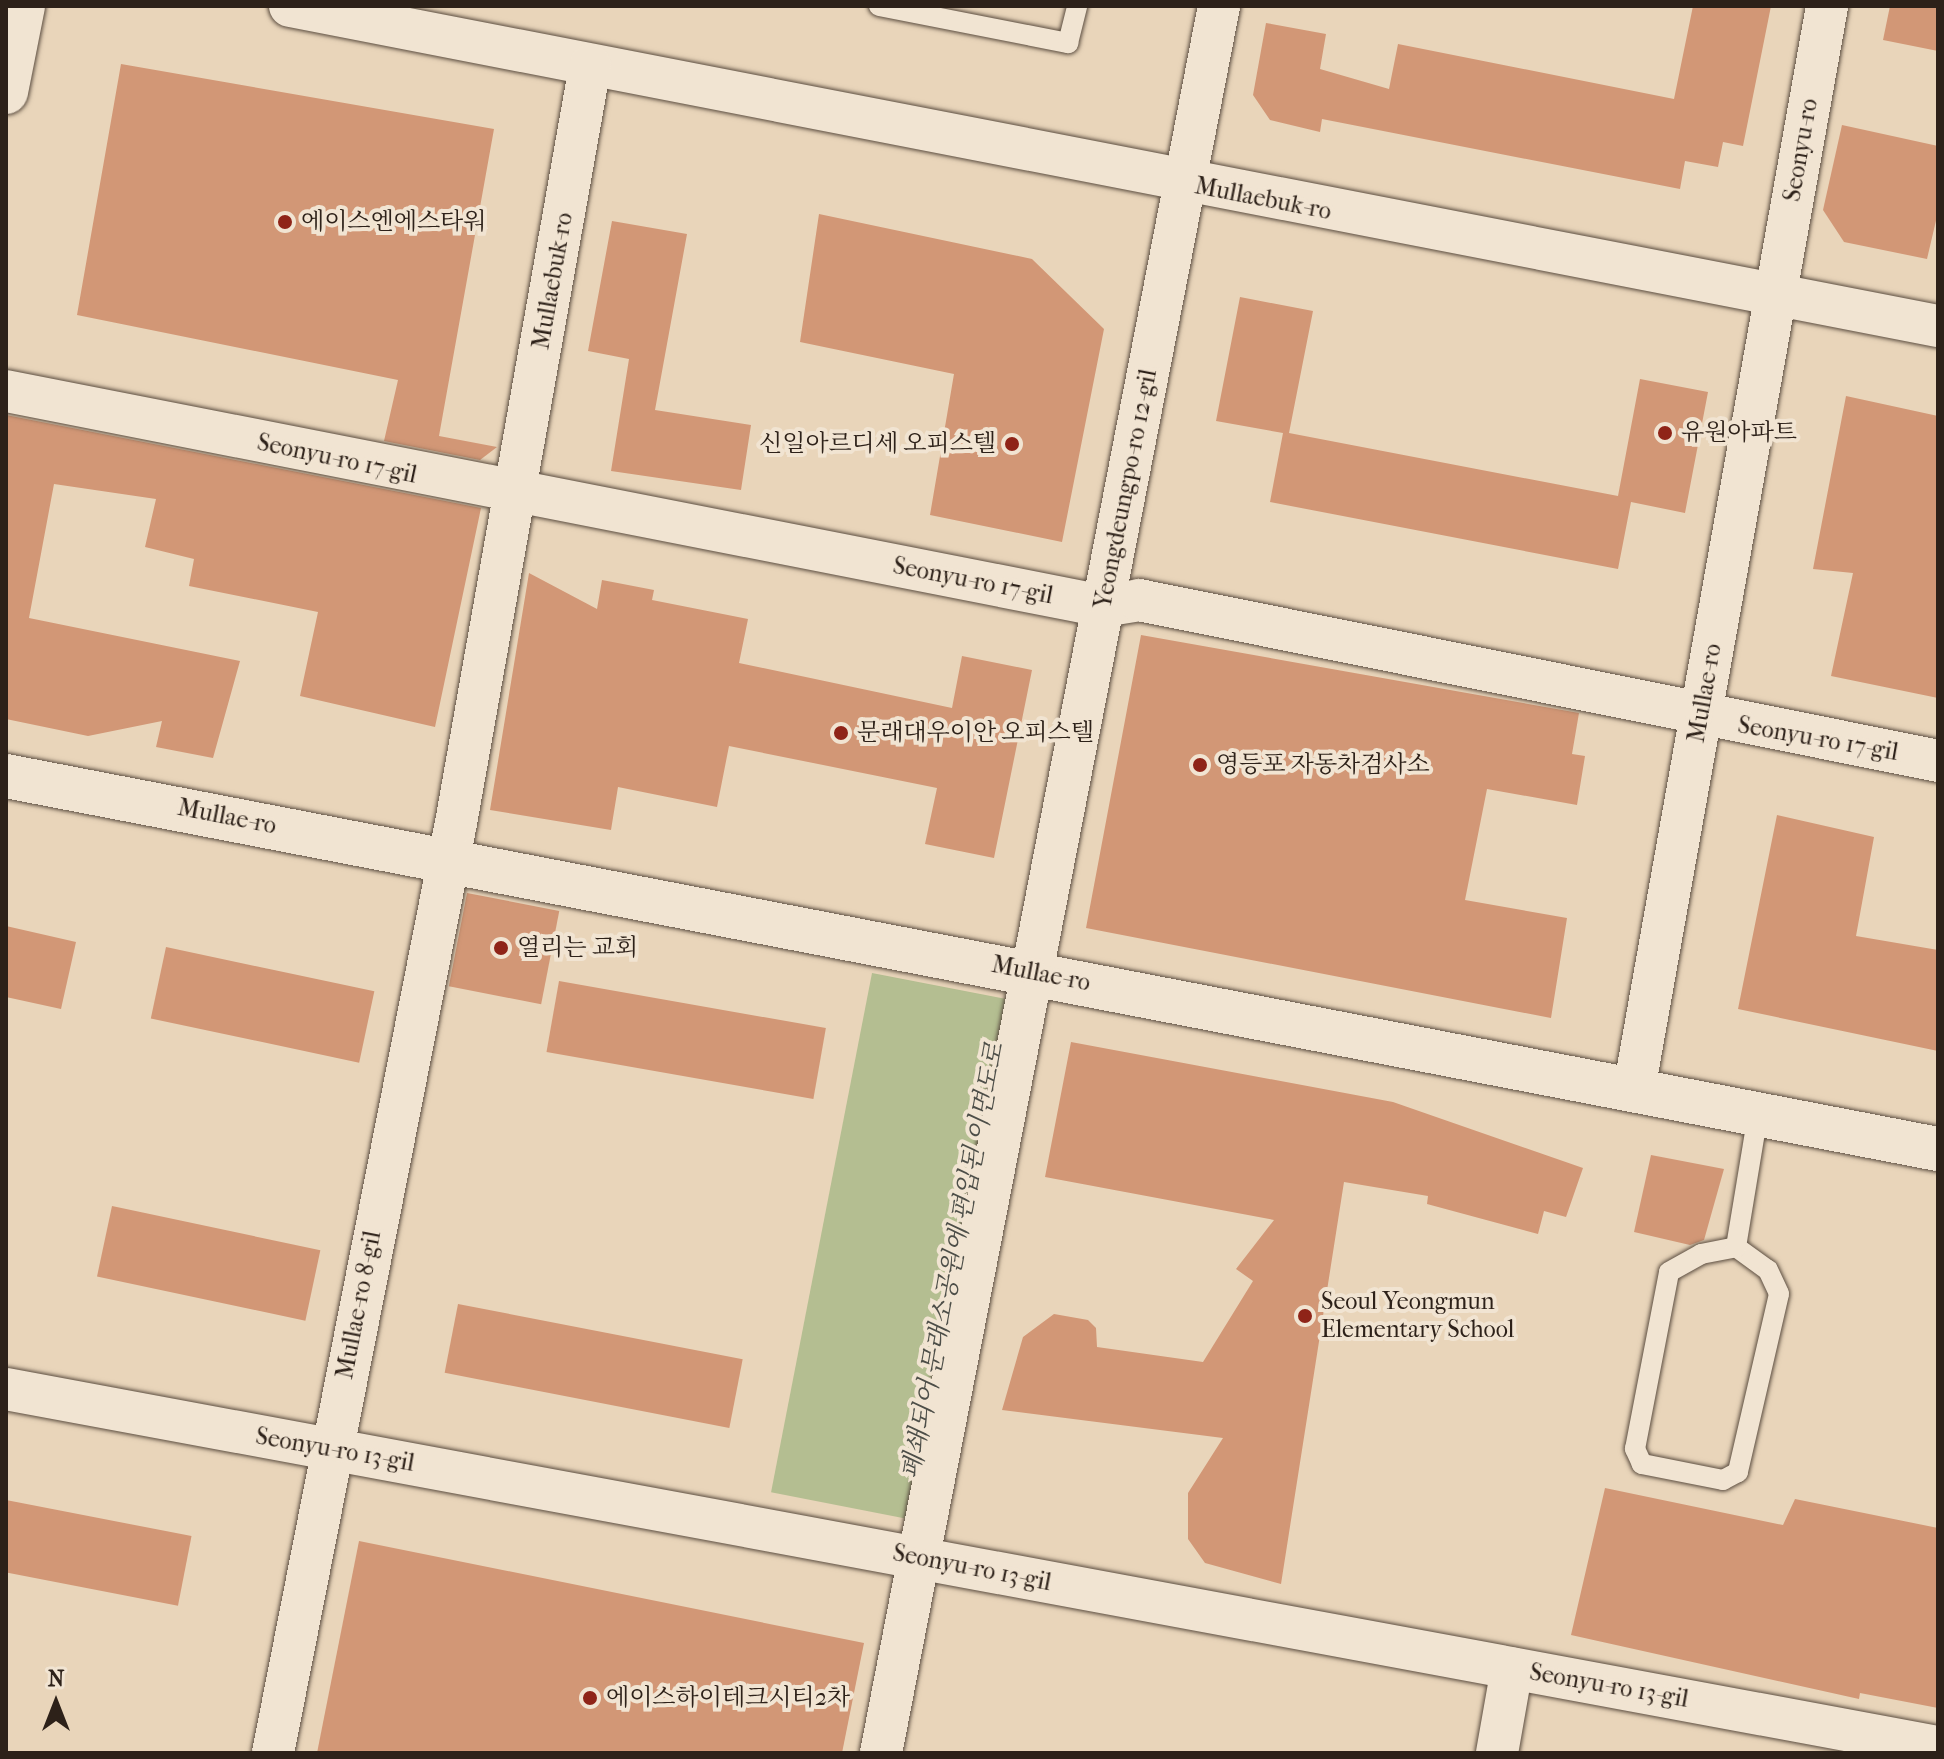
<!DOCTYPE html>
<meta charset="utf-8">
<style>
body{margin:0}
#map{position:relative;width:1944px;height:1759px;overflow:hidden;background:#e9d5ba;font-family:"IM FELL French Canon","Noto Serif KR",serif}
div>[style]{position:absolute}
[style*='--x']{left:calc(var(--x)*1px);top:calc(var(--y)*1px);width:calc(var(--w)*1px);rotate:calc(var(--a)*1deg)}
.green>*{inset:0;background:#b4be91;transform-origin:0 0}
.building>*{inset:0;background:#d29776;transform-origin:0 0}
.roads{filter:drop-shadow(0 0 2px #5c4e41) drop-shadow(0 0 2px #5c4e41)}
.service>*{height:20px;margin:-10px;padding:0 10px;transform-origin:10px;border-radius:10px;background:#f1e4d2}
.minor>*{height:42px;margin:-21px;padding:0 21px;transform-origin:21px;border-radius:21px;background:#f1e4d2}
.tertiary>*{height:44px;margin:-22px;padding:0 22px;transform-origin:22px;border-radius:22px;background:#f1e4d2}
.dots>*{width:22px;height:22px;translate:-50% -50%;box-sizing:border-box;border:4px solid #f1e4d2;border-radius:50%}
span{translate:-50% -50%;white-space:nowrap;text-align:center;line-height:1.15;-webkit-text-stroke:8px #f1e4d2;paint-order:stroke}
.street-label{font-size:24px;color:#2d2119}
.poi-label{font-size:24px;color:#2d2119}
.left{translate:0 -50%;text-align:left}
.right{translate:-100% -50%;text-align:right}
.water-label{font-size:26px;color:#4d4e48;font-style:italic}
.frame{position:absolute;inset:0;border:8px solid #2d2119;pointer-events:none}
.north{position:absolute;left:16px;top:1663px;width:80px;height:80px;-webkit-text-stroke:6px #f1e4d2;paint-order:stroke;rotate:0deg;font-size:22px;font-weight:700;line-height:32px;text-align:center;color:#2d2119}
.north::after{content:'';display:block;margin:auto;width:28px;height:36px;background:#2d2119;clip-path:polygon(50% 0,100% 100%,50% 72%,0 100%)}
</style>
<div id="map">
<div class="green">
<i style="left:872px;top:973px;width:142px;height:529px;rotate:11deg"></i>
</div>
<div class="building">
<i style="clip-path:polygon(1693px 6px,1771px 6px,1743px 146px,1723px 142px,1718px 167px,1685px 161px,1680px 189px,1322px 119px,1320px 132px,1270px 120px,1253px 95px,1266px 23px,1326px 34px,1320px 69px,1389px 89px,1398px 44px,1674px 99px)"></i>
<i style="clip-path:polygon(1890px 6px,1938px 6px,1938px 51px,1883px 40px)"></i>
<i style="clip-path:polygon(121px 64px,494px 129px,439px 436px,497px 447px,480px 460px,384px 441px,398px 380px,77px 315px)"></i>
<i style="clip-path:polygon(1842px 125px,1938px 146px,1938px 212px,1927px 259px,1844px 242px,1823px 210px)"></i>
<i style="clip-path:polygon(819px 214px,1032px 259px,1104px 329px,1062px 542px,930px 515px,954px 374px,800px 342px)"></i>
<i style="clip-path:polygon(612px 221px,687px 234px,655px 410px,751px 425px,741px 490px,611px 471px,629px 359px,588px 351px)"></i>
<i style="clip-path:polygon(1240px 297px,1313px 311px,1289px 433px,1618px 496px,1640px 379px,1708px 392px,1685px 513px,1631px 502px,1618px 569px,1270px 502px,1283px 433px,1216px 421px)"></i>
<i style="clip-path:polygon(1846px 396px,1938px 416px,1938px 698px,1831px 676px,1853px 573px,1813px 569px)"></i>
<i style="clip-path:polygon(6px 415px,481px 508px,435px 727px,300px 696px,318px 612px,189px 586px,194px 559px,145px 547px,156px 499px,54px 484px,29px 618px,240px 661px,213px 758px,156px 747px,162px 721px,88px 736px,6px 719px)"></i>
<i style="clip-path:polygon(529px 573px,597px 609px,602px 580px,654px 590px,652px 600px,748px 619px,739px 663px,952px 708px,962px 656px,1032px 670px,994px 858px,925px 844px,937px 788px,729px 746px,717px 807px,618px 787px,611px 830px,490px 810px)"></i>
<i style="clip-path:polygon(1141px 635px,1579px 713px,1572px 754px,1585px 756px,1577px 805px,1487px 789px,1465px 900px,1567px 918px,1551px 1018px,1086px 928px)"></i>
<i style="clip-path:polygon(1777px 815px,1874px 837px,1856px 936px,1938px 950px,1938px 1051px,1738px 1009px)"></i>
<i style="left:467px;top:893px;width:94px;height:95px;rotate:11deg"></i>
<i style="clip-path:polygon(6px 926px,76px 942px,61px 1009px,6px 997px)"></i>
<i style="left:166px;top:947px;width:213px;height:73px;rotate:12deg"></i>
<i style="left:559px;top:981px;width:271px;height:72px;rotate:10deg"></i>
<i style="clip-path:polygon(1071px 1042px,1393px 1102px,1583px 1168px,1566px 1217px,1544px 1211px,1538px 1234px,1427px 1204px,1428px 1196px,1344px 1182px,1281px 1584px,1205px 1563px,1188px 1539px,1188px 1493px,1223px 1438px,1002px 1410px,1023px 1337px,1054px 1314px,1088px 1320px,1096px 1328px,1097px 1347px,1203px 1362px,1253px 1281px,1236px 1269px,1274px 1220px,1045px 1177px)"></i>
<i style="clip-path:polygon(1651px 1155px,1724px 1169px,1704px 1240px,1690px 1245px,1634px 1232px)"></i>
<i style="left:112px;top:1206px;width:213px;height:72px;rotate:12deg"></i>
<i style="left:458px;top:1304px;width:290px;height:70px;rotate:11deg"></i>
<i style="clip-path:polygon(1605px 1488px,1783px 1525px,1795px 1499px,1938px 1528px,1938px 1708px,1860px 1693px,1859px 1699px,1571px 1635px)"></i>
<i style="left:6px;top:1500px;width:189px;height:71px;rotate:11deg"></i>
<i style="clip-path:polygon(359px 1541px,864px 1643px,842px 1753px,317px 1753px)"></i>
</div>
<div class="roads">
<div class="service">
<i style="--x:879;--y:6;--w:193;--a:11.1"></i>
<i style="--x:1068;--y:43;--w:38;--a:-76"></i>
<i style="--x:1736;--y:1247;--w:39;--a:36"></i>
<i style="--x:1768;--y:1270;--w:26;--a:65"></i>
<i style="--x:1779;--y:1294;--w:183;--a:103"></i>
<i style="--x:1738;--y:1472;--w:17;--a:152"></i>
<i style="--x:1723;--y:1480;--w:83;--a:-168.8"></i>
<i style="--x:1642;--y:1464;--w:17;--a:-115"></i>
<i style="--x:1635;--y:1449;--w:180;--a:-79.1"></i>
<i style="--x:1669;--y:1272;--w:37;--a:-29"></i>
<i style="--x:1701;--y:1254;--w:36;--a:-11"></i>
<i style="--x:1736;--y:1247;--w:135;--a:-80.6"></i>
</div>
<div class="minor">
<i style="--x:290;--y:6;--w:1679;--a:10.99"></i>
<i style="--x:6;--y:391;--w:1118;--a:11.09"></i>
<i style="--x:1103;--y:606;--w:36;--a:-9"></i>
<i style="--x:1139;--y:600;--w:815;--a:11.39"></i>
<i style="--x:1634;--y:1090;--w:1101;--a:-79.9"></i>
<i style="--x:6;--y:1389;--w:1965;--a:10.5"></i>
<i style="--x:273;--y:1753;--w:948;--a:-78.87"></i>
<i style="--x:456;--y:823;--w:769;--a:-79.96"></i>
<i style="--x:881;--y:1753;--w:1779;--a:-79.05"></i>
<i style="--x:1497;--y:1753;--w:86;--a:-80"></i>
</div>
<div class="tertiary">
<i style="--x:6;--y:92;--w:88;--a:-78.8"></i>
<i style="--x:6;--y:776;--w:1968;--a:10.93"></i>
</div>
</div>
<div class="dots">
<i style="left:285px;top:222px;background:#8f2418"></i>
<i style="left:1665px;top:433px;background:#8f2418"></i>
<i style="left:1012px;top:444px;background:#8f2418"></i>
<i style="left:841px;top:733px;background:#8f2418"></i>
<i style="left:1200px;top:765px;background:#8f2418"></i>
<i style="left:501px;top:948px;background:#8f2418"></i>
<i style="left:1305px;top:1316px;background:#8f2418"></i>
<i style="left:590px;top:1698px;background:#8f2418"></i>
</div>
<div class="street-label">
<span style="left:1801px;top:150px;rotate:-80deg">Seonyu-ro</span>
<span style="left:1263px;top:199px;rotate:11deg">Mullaebuk-ro</span>
<span style="left:553px;top:281px;rotate:-80deg">Mullaebuk-ro</span>
<span style="left:337px;top:459px;rotate:12deg">Seonyu-ro 17-gil</span>
<span style="left:1126px;top:489px;rotate:-79deg">Yeongdeungpo-ro 12-gil</span>
<span style="left:973px;top:581px;rotate:11deg">Seonyu-ro 17-gil</span>
<span style="left:1705px;top:693px;rotate:-80deg">Mullae-ro</span>
<span style="left:1818px;top:739px;rotate:10deg">Seonyu-ro 17-gil</span>
<span style="left:227px;top:817px;rotate:11deg">Mullae-ro</span>
<span style="left:1041px;top:974px;rotate:11deg">Mullae-ro</span>
<span style="left:359px;top:1305px;rotate:-79deg">Mullae-ro 8-gil</span>
<span style="left:335px;top:1450px;rotate:10deg">Seonyu-ro 13-gil</span>
<span style="left:972px;top:1568px;rotate:11deg">Seonyu-ro 13-gil</span>
<span style="left:1609px;top:1686px;rotate:10deg">Seonyu-ro 13-gil</span>
</div>
<div class="poi-label">
<span class="left" style="left:301px;top:222px">에이스엔에스타워</span>
<span class="left" style="left:1681px;top:433px">유원아파트</span>
<span class="right" style="left:996px;top:444px">신일아르디세 오피스텔</span>
<span class="left" style="left:857px;top:733px">문래대우이안 오피스텔</span>
<span class="left" style="left:1216px;top:765px">영등포 자동차검사소</span>
<span class="left" style="left:517px;top:948px">열리는 교회</span>
<span class="left" style="left:1321px;top:1316px">Seoul Yeongmun<br>Elementary School</span>
<span class="left" style="left:606px;top:1698px">에이스하이테크시티2차</span>
</div>
<div class="water-label">
<span style="left:953px;top:1261px;rotate:-79deg">폐쇄되어 문래소공원에 편입된 이면도로</span>
</div>
<div class="frame"></div>
<div class="north">N</div>
</div>
